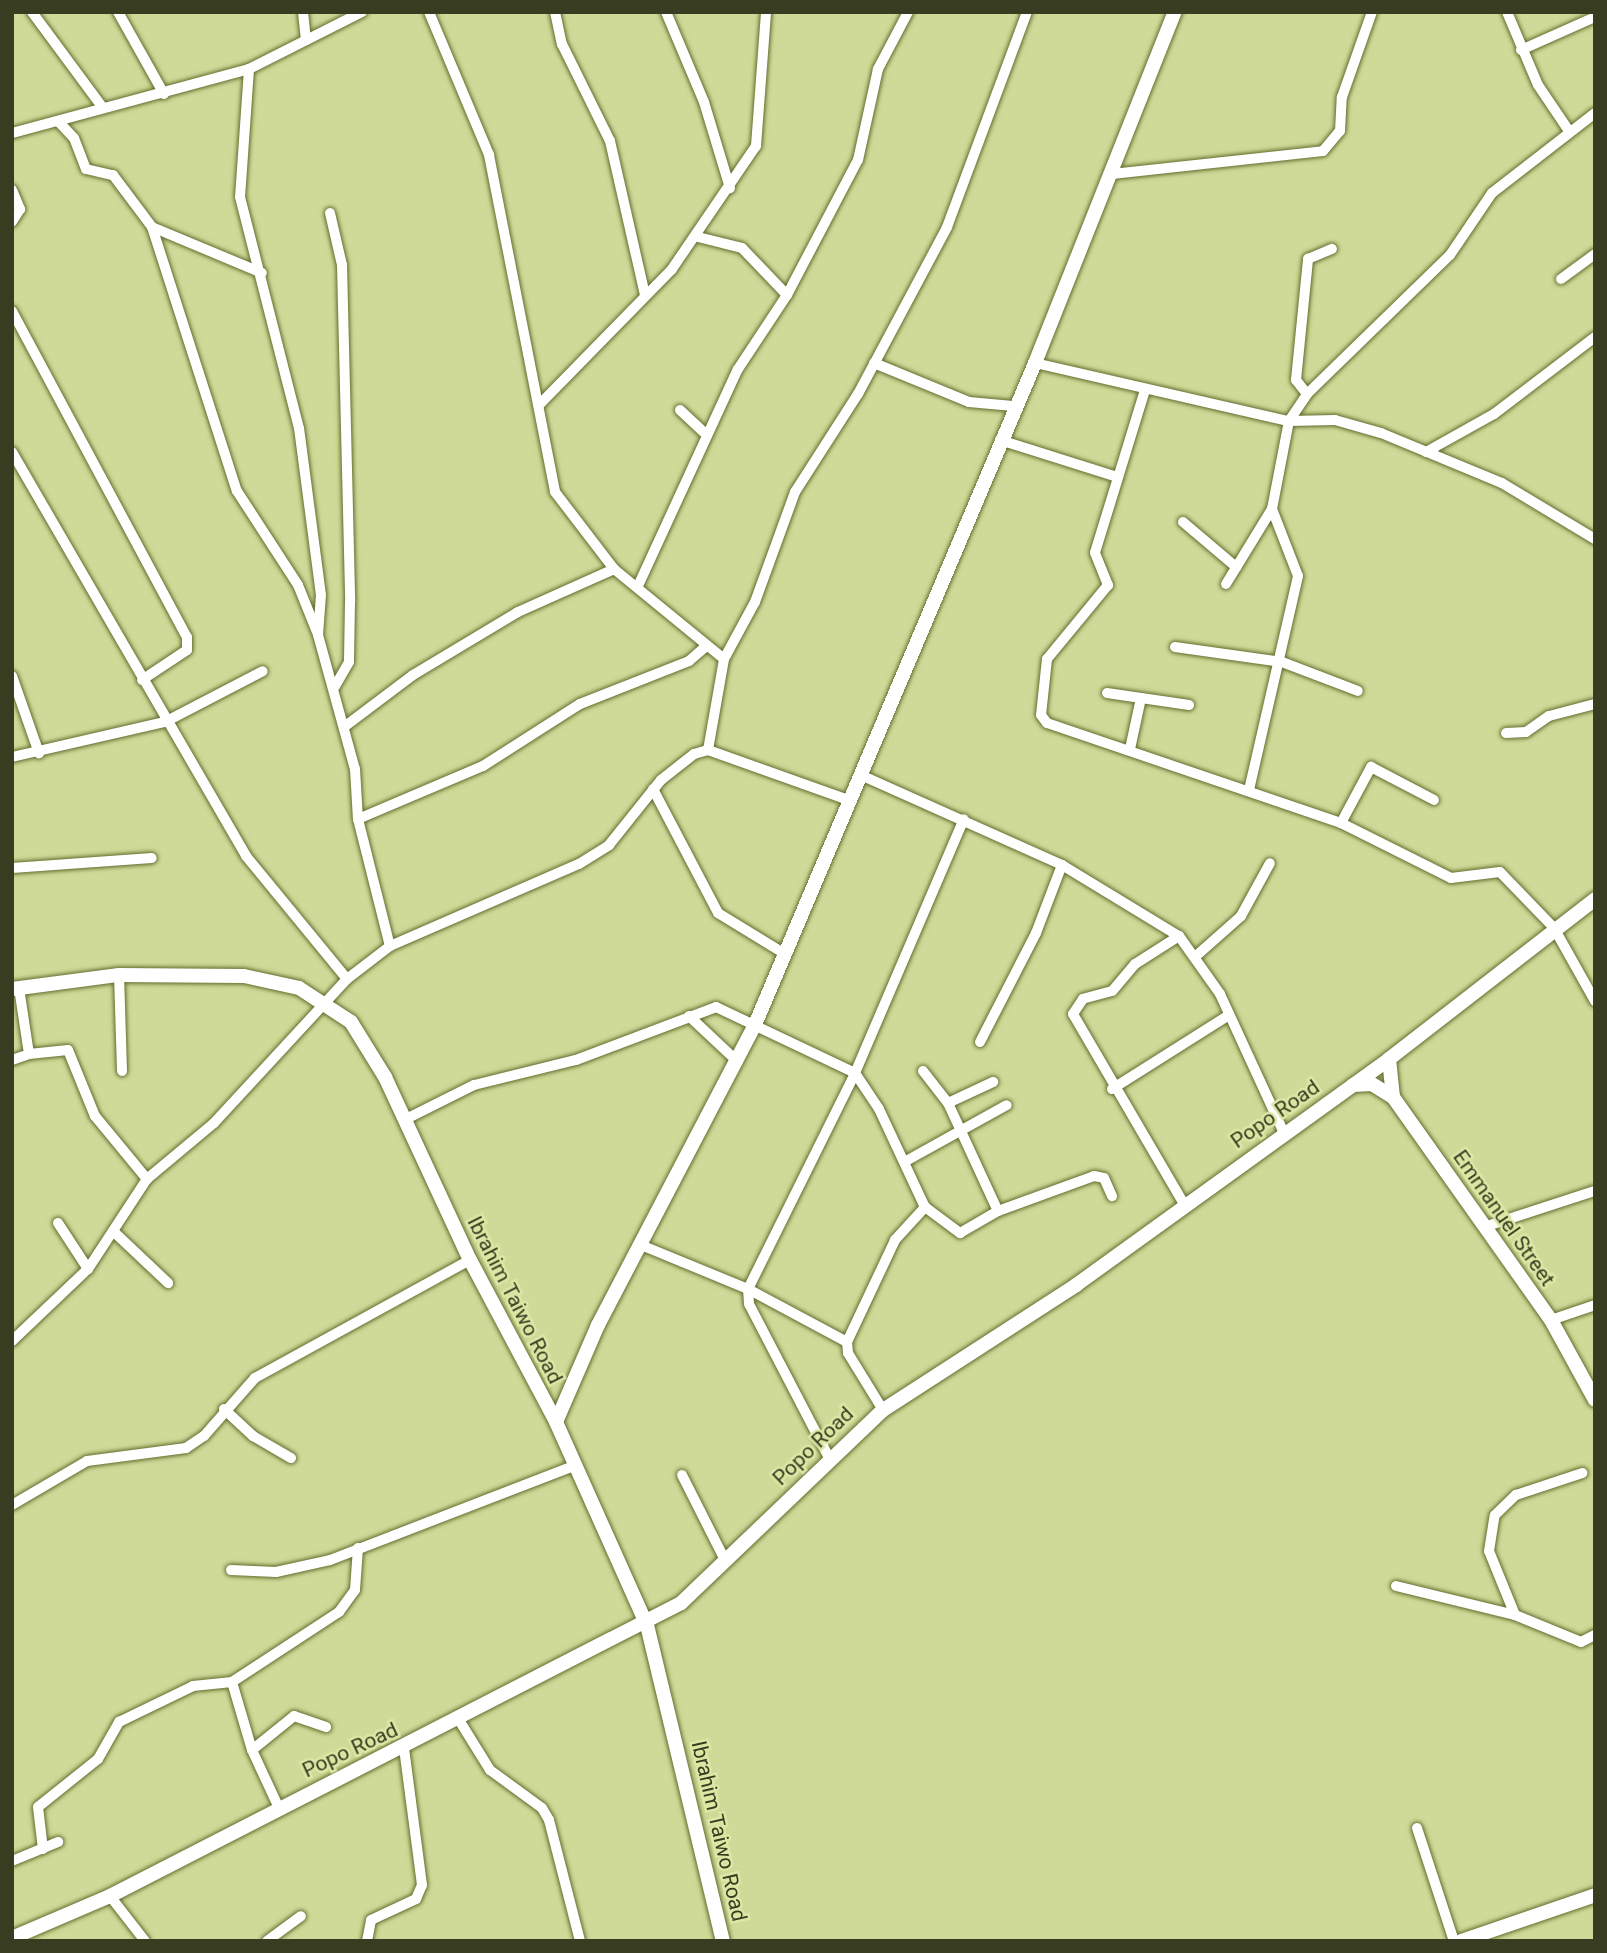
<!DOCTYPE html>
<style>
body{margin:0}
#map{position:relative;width:1607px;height:1953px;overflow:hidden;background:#d0da98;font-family:Roboto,sans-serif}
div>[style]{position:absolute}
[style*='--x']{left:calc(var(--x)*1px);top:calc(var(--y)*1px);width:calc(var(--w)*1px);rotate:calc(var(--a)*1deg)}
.roads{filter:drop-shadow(0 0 2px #656d2e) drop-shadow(0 0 2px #656d2e)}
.minor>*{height:10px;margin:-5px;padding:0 5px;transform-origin:5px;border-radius:5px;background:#fff}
.major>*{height:14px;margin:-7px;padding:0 7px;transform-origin:7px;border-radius:7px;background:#fff}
span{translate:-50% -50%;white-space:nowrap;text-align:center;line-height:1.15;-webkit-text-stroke:5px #dde7a4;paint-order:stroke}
.street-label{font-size:21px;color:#383c21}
.frame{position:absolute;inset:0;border:14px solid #383c21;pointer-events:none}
</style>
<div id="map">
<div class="roads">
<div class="minor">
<i style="--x:32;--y:12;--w:119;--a:53.5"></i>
<i style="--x:118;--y:12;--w:94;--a:60.7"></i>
<i style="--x:303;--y:12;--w:28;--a:84"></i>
<i style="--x:429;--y:12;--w:155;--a:67.2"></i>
<i style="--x:489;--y:155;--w:343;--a:78.9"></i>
<i style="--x:555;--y:492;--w:97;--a:52.5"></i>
<i style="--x:614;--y:569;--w:142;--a:39.3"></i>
<i style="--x:555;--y:12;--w:33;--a:78"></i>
<i style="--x:562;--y:44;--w:108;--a:63.7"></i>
<i style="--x:610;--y:141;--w:158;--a:77.2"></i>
<i style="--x:666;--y:12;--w:98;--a:67.1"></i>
<i style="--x:704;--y:102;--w:90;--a:73.2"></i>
<i style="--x:1507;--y:12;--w:79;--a:67"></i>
<i style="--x:1538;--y:85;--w:55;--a:56"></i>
<i style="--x:1521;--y:50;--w:81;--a:-24"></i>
<i style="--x:249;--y:69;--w:128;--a:94"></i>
<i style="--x:240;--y:197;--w:238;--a:75.7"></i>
<i style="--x:299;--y:428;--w:168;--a:82.5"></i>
<i style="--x:321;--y:595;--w:40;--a:94.3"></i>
<i style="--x:318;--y:635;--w:139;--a:74.6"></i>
<i style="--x:355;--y:769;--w:50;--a:86.6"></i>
<i style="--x:358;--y:819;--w:131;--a:75.9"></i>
<i style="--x:58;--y:121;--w:23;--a:47"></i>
<i style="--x:74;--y:138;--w:33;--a:69"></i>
<i style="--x:86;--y:169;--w:28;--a:13"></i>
<i style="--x:113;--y:175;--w:65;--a:53.1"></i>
<i style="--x:152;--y:227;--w:119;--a:22.7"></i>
<i style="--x:12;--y:133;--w:245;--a:-15.1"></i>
<i style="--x:249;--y:69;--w:127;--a:-26.8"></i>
<i style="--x:1112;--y:174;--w:212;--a:-6.2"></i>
<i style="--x:1323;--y:151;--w:26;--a:-50"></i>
<i style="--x:1340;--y:131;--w:34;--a:-87"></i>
<i style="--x:1342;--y:97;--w:90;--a:-70.6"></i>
<i style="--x:12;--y:190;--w:21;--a:67"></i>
<i style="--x:20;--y:209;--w:15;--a:122"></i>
<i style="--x:330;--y:213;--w:53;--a:77"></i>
<i style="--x:342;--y:265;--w:337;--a:88.6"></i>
<i style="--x:350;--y:602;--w:60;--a:91"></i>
<i style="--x:349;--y:662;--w:28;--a:120"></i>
<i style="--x:152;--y:227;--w:277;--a:72.2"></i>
<i style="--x:237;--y:491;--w:112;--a:57"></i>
<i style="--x:298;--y:585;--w:51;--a:68"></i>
<i style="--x:698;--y:237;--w:45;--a:14"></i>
<i style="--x:742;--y:248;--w:65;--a:46.2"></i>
<i style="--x:1561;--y:279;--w:42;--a:-36.3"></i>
<i style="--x:12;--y:311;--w:370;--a:61.8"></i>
<i style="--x:187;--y:637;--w:13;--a:90"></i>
<i style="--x:187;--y:650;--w:54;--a:146.3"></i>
<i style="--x:874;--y:363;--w:103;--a:22.3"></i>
<i style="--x:969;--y:402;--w:44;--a:5.2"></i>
<i style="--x:1035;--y:363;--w:261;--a:12.9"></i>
<i style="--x:1289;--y:421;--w:32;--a:-56"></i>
<i style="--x:1307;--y:394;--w:199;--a:-44.2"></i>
<i style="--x:1450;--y:255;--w:75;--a:-55.9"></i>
<i style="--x:1492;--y:193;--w:130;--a:-37.8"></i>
<i style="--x:1145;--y:390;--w:170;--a:107.1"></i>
<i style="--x:1095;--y:553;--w:35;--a:68"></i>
<i style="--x:1108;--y:585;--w:96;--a:129.5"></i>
<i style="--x:1047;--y:659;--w:56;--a:96.1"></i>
<i style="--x:1041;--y:715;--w:10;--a:53"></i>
<i style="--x:1047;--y:723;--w:311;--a:18.8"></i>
<i style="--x:1341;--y:823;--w:123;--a:26.6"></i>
<i style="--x:1451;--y:878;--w:49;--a:-7"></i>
<i style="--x:1500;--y:872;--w:78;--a:46"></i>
<i style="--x:1554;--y:928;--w:84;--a:60.7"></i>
<i style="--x:1307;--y:394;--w:18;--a:-128"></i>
<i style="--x:1296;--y:380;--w:122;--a:-84.3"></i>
<i style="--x:1308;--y:259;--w:26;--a:-23"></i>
<i style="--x:539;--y:405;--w:190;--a:-45.6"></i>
<i style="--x:672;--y:269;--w:149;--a:-55.7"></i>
<i style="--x:756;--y:146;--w:134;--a:-85.7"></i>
<i style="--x:680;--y:410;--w:37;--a:43"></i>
<i style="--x:1000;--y:440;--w:123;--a:17.5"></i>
<i style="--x:12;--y:452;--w:467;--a:59.9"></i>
<i style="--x:246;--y:856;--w:159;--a:50.6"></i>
<i style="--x:1426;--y:452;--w:78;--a:-29.2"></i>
<i style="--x:1494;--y:414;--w:127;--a:-37.3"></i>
<i style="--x:1183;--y:522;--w:70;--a:40.3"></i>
<i style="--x:1226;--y:584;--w:88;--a:-58.5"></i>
<i style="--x:638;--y:586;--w:239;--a:-65.3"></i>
<i style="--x:738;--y:369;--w:89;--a:-56.5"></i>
<i style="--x:787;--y:295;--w:153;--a:-62.3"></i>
<i style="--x:858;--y:160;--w:93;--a:-77.6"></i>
<i style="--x:878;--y:69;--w:64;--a:-62.2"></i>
<i style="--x:1175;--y:647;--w:108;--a:8"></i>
<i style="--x:1282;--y:662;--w:81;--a:20.9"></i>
<i style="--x:12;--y:676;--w:82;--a:70.7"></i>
<i style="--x:1107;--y:693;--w:83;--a:8.3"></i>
<i style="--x:344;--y:727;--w:86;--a:-37"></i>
<i style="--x:413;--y:675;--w:122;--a:-31"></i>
<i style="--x:518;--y:612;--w:105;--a:-24.1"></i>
<i style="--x:1506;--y:733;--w:20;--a:-3"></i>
<i style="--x:1526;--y:732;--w:28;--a:-35"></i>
<i style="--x:1549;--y:716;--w:48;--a:-14.6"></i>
<i style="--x:1130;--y:749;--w:52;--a:-77.8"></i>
<i style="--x:708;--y:750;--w:92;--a:-80"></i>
<i style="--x:724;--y:659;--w:65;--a:-61.5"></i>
<i style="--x:755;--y:602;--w:117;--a:-70"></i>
<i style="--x:795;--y:492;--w:117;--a:-57.3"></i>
<i style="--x:858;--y:394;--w:189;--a:-61.9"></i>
<i style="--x:947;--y:227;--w:229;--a:-69.6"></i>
<i style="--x:12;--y:757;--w:157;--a:-12.9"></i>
<i style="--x:165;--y:722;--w:110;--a:-27.5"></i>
<i style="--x:863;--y:776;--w:218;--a:24.1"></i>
<i style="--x:1062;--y:865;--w:137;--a:31.3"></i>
<i style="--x:1179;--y:936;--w:71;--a:54.7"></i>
<i style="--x:1220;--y:994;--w:151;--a:65.3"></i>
<i style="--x:653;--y:789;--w:140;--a:62.3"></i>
<i style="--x:718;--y:913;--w:79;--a:31.5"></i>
<i style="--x:1249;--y:790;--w:220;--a:-77.1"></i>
<i style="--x:1298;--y:576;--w:72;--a:-111.2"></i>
<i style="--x:1272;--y:509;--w:90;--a:-79.1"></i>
<i style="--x:1289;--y:421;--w:46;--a:-1.2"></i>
<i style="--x:1335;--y:420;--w:48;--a:15.8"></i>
<i style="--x:1381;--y:433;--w:131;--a:22.5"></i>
<i style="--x:1502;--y:483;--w:109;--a:31.1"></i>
<i style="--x:358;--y:819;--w:136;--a:-23"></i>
<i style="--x:483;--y:766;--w:115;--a:-32.6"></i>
<i style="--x:580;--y:704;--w:117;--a:-21.5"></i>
<i style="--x:689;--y:661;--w:20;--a:-41"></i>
<i style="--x:1341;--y:823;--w:64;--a:-61.8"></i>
<i style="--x:1371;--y:767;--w:71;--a:27.6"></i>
<i style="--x:12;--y:868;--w:140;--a:-4.1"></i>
<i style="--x:1179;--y:936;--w:52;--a:147.5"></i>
<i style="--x:1135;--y:964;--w:35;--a:130"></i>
<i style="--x:1112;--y:991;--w:30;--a:165"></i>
<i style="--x:1083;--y:999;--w:18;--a:124"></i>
<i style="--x:1073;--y:1014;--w:222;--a:59.7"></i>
<i style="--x:1196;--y:956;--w:60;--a:-41.6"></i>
<i style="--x:1241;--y:916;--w:60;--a:-61.3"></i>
<i style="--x:119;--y:975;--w:96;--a:88.2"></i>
<i style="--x:689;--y:1016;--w:67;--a:43.2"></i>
<i style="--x:980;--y:1042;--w:123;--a:-62.8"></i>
<i style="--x:1036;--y:933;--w:73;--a:-69.1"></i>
<i style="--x:29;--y:1054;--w:39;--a:-6"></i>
<i style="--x:68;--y:1050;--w:71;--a:67.8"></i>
<i style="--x:95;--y:1116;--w:82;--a:50.5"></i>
<i style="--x:12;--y:1060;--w:18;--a:-19"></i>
<i style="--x:29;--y:1054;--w:67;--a:-98.6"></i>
<i style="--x:923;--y:1071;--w:41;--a:52"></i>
<i style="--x:948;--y:1103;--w:119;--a:65.2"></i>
<i style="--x:1112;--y:1089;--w:138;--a:-32.3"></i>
<i style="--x:948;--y:1103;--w:50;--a:-25"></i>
<i style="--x:406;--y:1119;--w:76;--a:-26.6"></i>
<i style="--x:474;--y:1085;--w:105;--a:-13.8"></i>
<i style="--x:576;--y:1060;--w:150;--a:-20.7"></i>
<i style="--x:716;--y:1007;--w:154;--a:25.4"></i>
<i style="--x:855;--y:1073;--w:43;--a:56.3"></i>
<i style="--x:879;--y:1109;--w:108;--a:64.9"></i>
<i style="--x:925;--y:1207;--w:44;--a:36.6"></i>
<i style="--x:960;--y:1233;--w:44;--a:-30.1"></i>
<i style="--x:998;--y:1211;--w:102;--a:-20"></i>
<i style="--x:1094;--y:1176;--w:10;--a:11"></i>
<i style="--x:1104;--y:1178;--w:20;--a:66"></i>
<i style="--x:906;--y:1161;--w:115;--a:-29"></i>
<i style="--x:58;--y:1223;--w:55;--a:56.9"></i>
<i style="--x:1484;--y:1227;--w:117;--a:-18"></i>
<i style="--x:113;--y:1231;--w:76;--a:43.4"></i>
<i style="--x:641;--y:1245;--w:116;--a:22.4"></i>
<i style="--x:748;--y:1289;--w:15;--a:86"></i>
<i style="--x:749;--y:1304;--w:171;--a:62.5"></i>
<i style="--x:1551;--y:1320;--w:46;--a:-18.8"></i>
<i style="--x:12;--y:1341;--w:105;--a:-43.5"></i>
<i style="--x:88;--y:1269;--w:108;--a:-56.8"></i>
<i style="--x:147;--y:1179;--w:87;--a:-39.9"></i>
<i style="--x:214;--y:1123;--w:196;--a:-47.3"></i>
<i style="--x:347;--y:979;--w:54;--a:-37.5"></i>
<i style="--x:390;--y:946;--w:206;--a:-23.5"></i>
<i style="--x:579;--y:864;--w:36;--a:-32"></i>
<i style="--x:609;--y:845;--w:83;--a:-51.3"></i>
<i style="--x:661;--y:780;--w:42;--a:-38.2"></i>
<i style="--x:694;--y:754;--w:15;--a:-16"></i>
<i style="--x:708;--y:750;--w:152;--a:19.6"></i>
<i style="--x:847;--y:1342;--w:112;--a:-151.8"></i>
<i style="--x:748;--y:1289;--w:241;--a:-63.6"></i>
<i style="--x:855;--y:1073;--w:276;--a:-66.8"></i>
<i style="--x:224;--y:1409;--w:40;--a:43"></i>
<i style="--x:253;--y:1436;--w:44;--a:30.1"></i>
<i style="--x:883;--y:1410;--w:67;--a:-121.6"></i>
<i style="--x:848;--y:1353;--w:11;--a:-95"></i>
<i style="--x:847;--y:1342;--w:113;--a:-64.8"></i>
<i style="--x:895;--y:1240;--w:45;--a:-47.7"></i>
<i style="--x:682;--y:1475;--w:97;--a:63.2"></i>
<i style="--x:12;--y:1505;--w:87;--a:-30.4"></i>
<i style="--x:87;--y:1461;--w:100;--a:-7.5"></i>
<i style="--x:186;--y:1448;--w:22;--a:-34"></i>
<i style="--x:204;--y:1436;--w:77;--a:-48.7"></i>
<i style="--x:255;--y:1378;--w:245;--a:-28.8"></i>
<i style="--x:231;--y:1570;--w:45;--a:2.5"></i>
<i style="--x:276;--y:1572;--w:55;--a:-12.5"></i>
<i style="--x:330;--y:1560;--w:261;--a:-21.1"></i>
<i style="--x:1396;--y:1586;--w:122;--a:13.7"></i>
<i style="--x:1515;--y:1615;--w:71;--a:22.2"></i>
<i style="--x:1581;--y:1642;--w:16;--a:-27"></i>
<i style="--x:1515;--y:1615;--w:69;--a:-112.1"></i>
<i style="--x:1489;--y:1551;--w:36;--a:-81"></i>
<i style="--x:1495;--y:1515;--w:29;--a:-44"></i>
<i style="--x:1516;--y:1495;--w:70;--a:-18.4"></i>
<i style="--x:459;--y:1720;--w:59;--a:58.2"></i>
<i style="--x:490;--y:1770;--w:64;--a:36.2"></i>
<i style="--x:542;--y:1808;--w:14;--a:60"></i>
<i style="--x:549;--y:1820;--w:125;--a:75.6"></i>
<i style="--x:252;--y:1750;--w:54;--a:-39"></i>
<i style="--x:294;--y:1716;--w:34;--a:19"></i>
<i style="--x:278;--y:1806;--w:62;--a:-114.9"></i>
<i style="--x:252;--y:1750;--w:71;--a:-106.4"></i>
<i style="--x:232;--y:1682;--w:128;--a:-33.2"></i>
<i style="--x:339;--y:1612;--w:27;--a:-54"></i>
<i style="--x:355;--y:1590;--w:42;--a:-85.9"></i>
<i style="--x:1417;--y:1828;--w:119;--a:71.9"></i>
<i style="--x:43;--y:1849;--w:42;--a:-96.8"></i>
<i style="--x:38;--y:1807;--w:77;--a:-38.7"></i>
<i style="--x:98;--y:1759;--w:43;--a:-60.4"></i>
<i style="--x:119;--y:1722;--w:82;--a:-25.9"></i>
<i style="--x:193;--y:1686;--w:39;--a:-6"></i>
<i style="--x:12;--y:1861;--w:50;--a:-22.4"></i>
<i style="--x:110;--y:1896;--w:57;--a:52.1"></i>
<i style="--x:267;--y:1941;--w:42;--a:-36.3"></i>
<i style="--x:367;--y:1941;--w:21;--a:-79"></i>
<i style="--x:371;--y:1920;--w:50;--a:-25"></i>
<i style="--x:416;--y:1899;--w:15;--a:-67"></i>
<i style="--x:422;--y:1885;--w:137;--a:-97.5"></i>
</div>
<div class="major">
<i style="--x:12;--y:989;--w:108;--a:-7.5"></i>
<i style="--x:119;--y:975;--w:125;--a:0.5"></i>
<i style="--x:244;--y:976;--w:56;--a:12.3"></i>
<i style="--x:299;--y:988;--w:62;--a:33.2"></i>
<i style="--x:351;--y:1022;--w:65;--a:58.3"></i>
<i style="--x:385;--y:1077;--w:202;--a:65.1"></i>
<i style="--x:470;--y:1260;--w:183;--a:62"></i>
<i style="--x:556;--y:1422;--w:222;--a:65.9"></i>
<i style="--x:647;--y:1625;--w:325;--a:76.5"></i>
<i style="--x:1389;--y:1059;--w:38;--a:84"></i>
<i style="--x:1393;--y:1097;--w:273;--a:54.7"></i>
<i style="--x:1551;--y:1320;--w:91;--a:61.2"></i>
<i style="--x:1353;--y:1085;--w:19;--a:-3"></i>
<i style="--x:1372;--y:1084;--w:25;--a:32"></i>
<i style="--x:556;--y:1422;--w:106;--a:-66.6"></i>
<i style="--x:598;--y:1325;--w:336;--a:-62.4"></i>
<i style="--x:754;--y:1027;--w:721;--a:-67.06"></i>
<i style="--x:1035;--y:363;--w:378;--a:-68.3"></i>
<i style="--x:12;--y:1938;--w:107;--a:-23.2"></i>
<i style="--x:110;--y:1896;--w:642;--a:-27.16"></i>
<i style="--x:681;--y:1603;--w:279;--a:-43.7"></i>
<i style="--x:883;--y:1410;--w:230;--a:-32.9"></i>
<i style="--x:1076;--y:1285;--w:386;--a:-35.8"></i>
<i style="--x:1389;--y:1059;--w:261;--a:-37.8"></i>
<i style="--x:1461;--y:1941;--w:142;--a:-18.9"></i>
</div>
</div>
<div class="street-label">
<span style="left:1275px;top:1114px;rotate:-35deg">Popo Road</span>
<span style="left:1504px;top:1218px;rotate:55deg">Emmanuel Street</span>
<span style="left:515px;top:1300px;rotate:63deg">Ibrahim Taiwo Road</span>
<span style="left:813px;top:1446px;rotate:-44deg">Popo Road</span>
<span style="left:350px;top:1750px;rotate:-25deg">Popo Road</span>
<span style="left:719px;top:1831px;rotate:77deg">Ibrahim Taiwo Road</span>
</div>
<div class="frame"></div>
</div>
